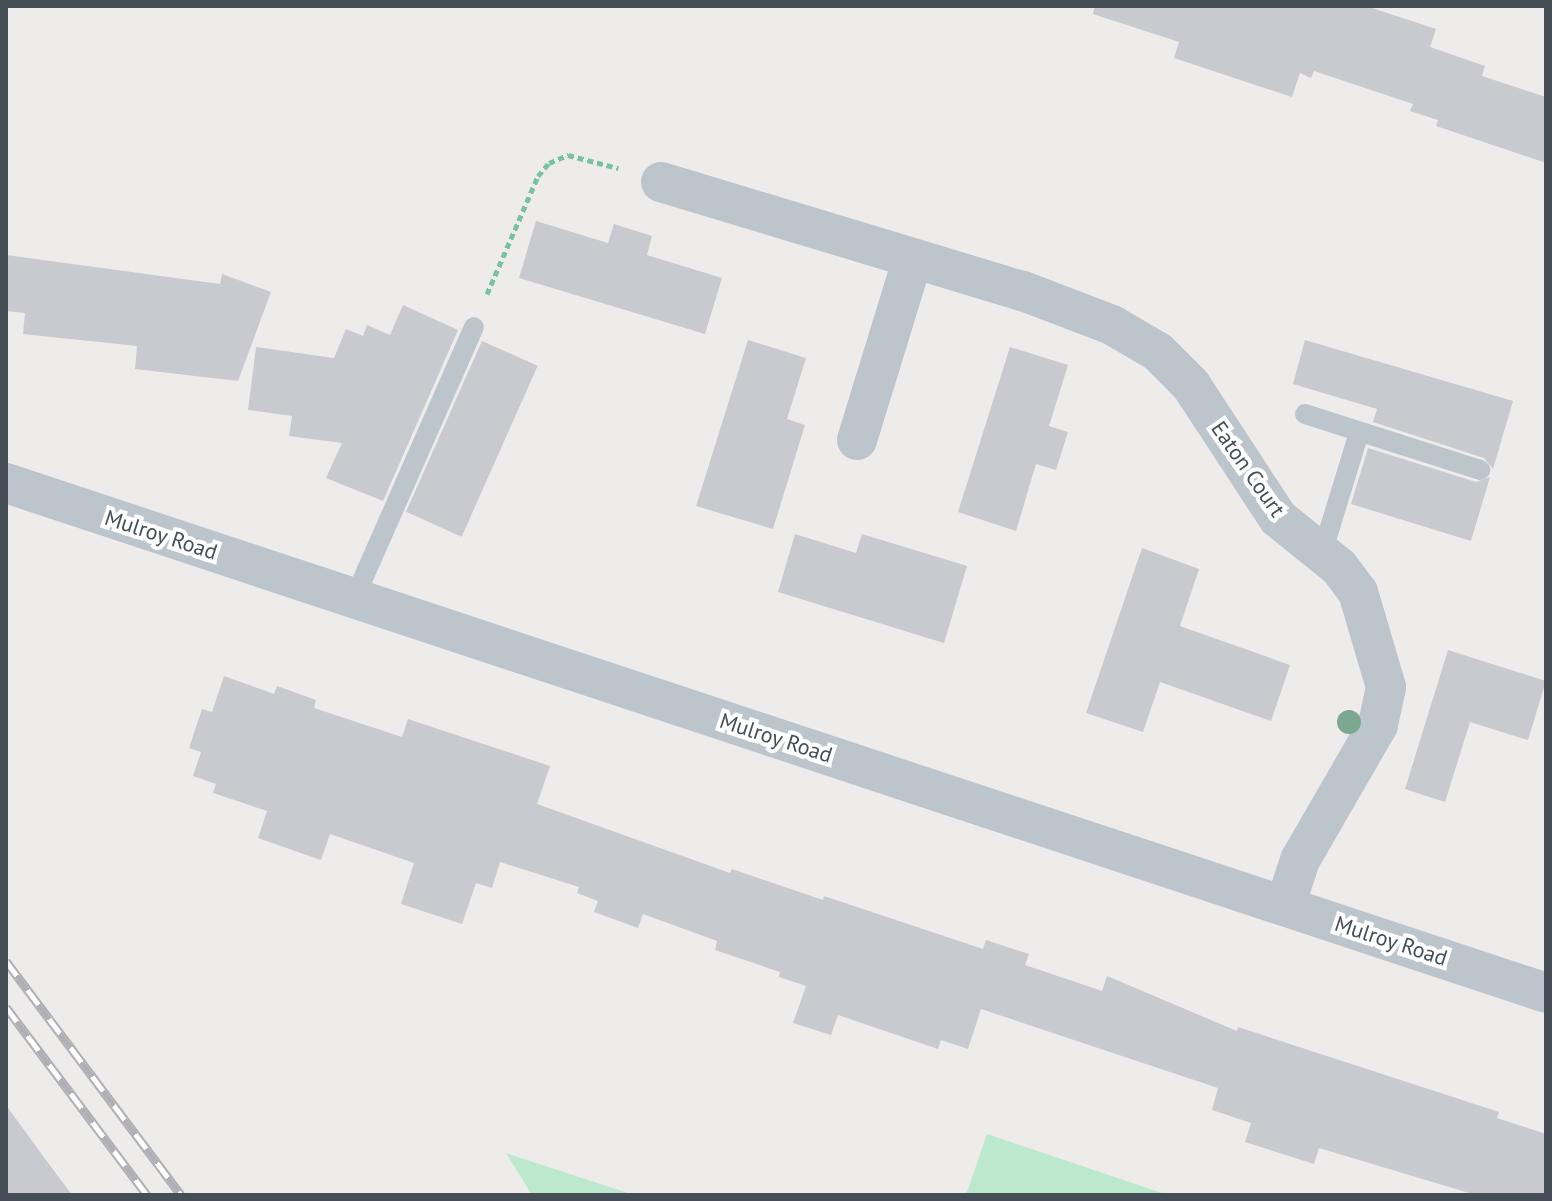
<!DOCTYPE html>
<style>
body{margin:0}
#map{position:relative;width:1552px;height:1201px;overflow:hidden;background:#eeebeb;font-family:"PT Sans",sans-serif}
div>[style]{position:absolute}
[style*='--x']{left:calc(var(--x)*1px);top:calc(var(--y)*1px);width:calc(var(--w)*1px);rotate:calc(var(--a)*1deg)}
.green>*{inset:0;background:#bce9ce}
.building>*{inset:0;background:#c8cad0;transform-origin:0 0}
.path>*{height:5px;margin-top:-2.5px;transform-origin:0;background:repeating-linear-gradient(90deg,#78c39f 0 6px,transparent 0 10px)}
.service>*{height:20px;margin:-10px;padding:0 10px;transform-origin:10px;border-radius:10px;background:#bdc5cc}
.minor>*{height:40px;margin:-20px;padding:0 20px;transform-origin:20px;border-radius:20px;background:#bdc5cc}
.rail>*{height:9px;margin-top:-4.5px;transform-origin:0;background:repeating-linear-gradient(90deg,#fff 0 18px,#aeb0b5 0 36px);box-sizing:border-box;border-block:2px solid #aeb0b5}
.trees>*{width:24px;height:24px;margin:-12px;border-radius:50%;background:#7ca791}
span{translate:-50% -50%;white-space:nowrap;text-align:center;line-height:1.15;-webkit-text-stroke:8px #fff;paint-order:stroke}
.street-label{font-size:22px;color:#454e56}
.frame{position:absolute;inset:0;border:8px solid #454e56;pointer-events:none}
</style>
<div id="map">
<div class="green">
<i style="clip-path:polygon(987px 1134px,1168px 1195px,966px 1195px)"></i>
<i style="clip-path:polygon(506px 1153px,634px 1195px,532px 1195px)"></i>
</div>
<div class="building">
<i style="clip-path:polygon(1095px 6px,1366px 6px,1436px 29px,1430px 47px,1485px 66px,1482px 76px,1546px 97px,1546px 163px,1436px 126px,1438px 120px,1410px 111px,1413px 104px,1314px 71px,1311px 78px,1300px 73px,1292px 97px,1174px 58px,1179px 42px,1093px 14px)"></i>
<i style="clip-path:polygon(536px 221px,608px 243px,614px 224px,652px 236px,647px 255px,722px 278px,705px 334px,519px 278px)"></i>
<i style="clip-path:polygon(6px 255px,220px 284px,222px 274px,271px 292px,238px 381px,135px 369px,137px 346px,23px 334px,25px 313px,6px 311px)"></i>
<i style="clip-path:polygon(403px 305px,458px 330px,383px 501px,326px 478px,342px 443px,289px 436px,292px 416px,248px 410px,256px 347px,334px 358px,346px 329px,363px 336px,367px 325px,390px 335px)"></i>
<i style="clip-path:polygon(748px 340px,806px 358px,787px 419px,805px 425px,773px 529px,696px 506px)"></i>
<i style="clip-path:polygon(1305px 340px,1513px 401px,1493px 469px,1484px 458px,1373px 422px,1377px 409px,1293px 384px)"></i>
<i style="left:482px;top:341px;width:61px;height:187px;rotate:24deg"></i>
<i style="clip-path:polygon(1010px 347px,1068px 365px,1049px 426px,1068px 432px,1056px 470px,1036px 464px,1016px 531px,958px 512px)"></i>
<i style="clip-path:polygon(1368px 448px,1476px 482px,1490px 477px,1471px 541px,1351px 504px)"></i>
<i style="clip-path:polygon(795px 534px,856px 553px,862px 534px,967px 566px,944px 643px,778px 592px)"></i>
<i style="clip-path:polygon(1142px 548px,1199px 569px,1180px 626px,1290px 665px,1271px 721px,1160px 682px,1143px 732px,1086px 713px)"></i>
<i style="clip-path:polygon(1448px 650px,1546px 681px,1528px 740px,1470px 722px,1445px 802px,1405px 789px)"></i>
<i style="clip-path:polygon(224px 676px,274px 694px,277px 686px,316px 700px,314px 708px,402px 737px,408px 719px,550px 766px,537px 804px,730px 873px,732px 869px,823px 900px,824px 896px,983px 949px,986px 940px,1029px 954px,1025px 965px,1102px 991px,1107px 976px,1237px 1031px,1238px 1027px,1499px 1112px,1497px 1118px,1546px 1134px,1546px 1195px,1476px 1195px,1319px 1148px,1314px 1164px,1245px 1142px,1251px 1123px,1212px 1110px,1218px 1088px,981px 1009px,968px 1049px,941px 1040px,938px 1049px,838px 1015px,831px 1035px,793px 1023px,806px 986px,779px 977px,780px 972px,715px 950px,717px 941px,643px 914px,638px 928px,594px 912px,598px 901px,577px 893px,579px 887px,500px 862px,492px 888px,476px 883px,462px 924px,401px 904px,414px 863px,330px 834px,321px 860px,258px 838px,267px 811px,213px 793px,216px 784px,193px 776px,201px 752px,189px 748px,202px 709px,212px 712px)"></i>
<i style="clip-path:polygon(6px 1105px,46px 1160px,72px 1195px,6px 1195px)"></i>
</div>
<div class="path">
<i style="--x:487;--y:294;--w:129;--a:-66.6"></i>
<i style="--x:538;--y:176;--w:17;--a:-50"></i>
<i style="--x:549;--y:163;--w:21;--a:-23"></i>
<i style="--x:568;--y:155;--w:52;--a:14.6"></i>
</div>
<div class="service">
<i style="--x:1305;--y:414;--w:184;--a:17.7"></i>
<i style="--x:1322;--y:553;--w:126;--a:-72.9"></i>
<i style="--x:354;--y:599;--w:297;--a:-66.2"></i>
</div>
<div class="minor">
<i style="--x:661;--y:182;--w:378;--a:16.8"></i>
<i style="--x:1023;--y:291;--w:95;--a:20.9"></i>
<i style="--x:1112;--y:325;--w:53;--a:30.4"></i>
<i style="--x:1158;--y:352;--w:47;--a:45"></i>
<i style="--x:1191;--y:385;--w:159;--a:56.8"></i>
<i style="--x:1278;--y:518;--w:78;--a:38.8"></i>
<i style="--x:1339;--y:567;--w:31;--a:53"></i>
<i style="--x:1358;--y:592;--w:99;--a:73.6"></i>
<i style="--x:1386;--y:687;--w:39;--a:102"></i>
<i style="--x:1378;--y:725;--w:156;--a:120"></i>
<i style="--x:1300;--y:860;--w:48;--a:108.1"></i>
<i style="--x:857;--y:440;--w:187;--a:-72.9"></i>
<i style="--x:6;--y:483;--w:1622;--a:18.32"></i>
</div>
<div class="rail">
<i style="--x:6;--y:961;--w:292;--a:53.2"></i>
<i style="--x:6;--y:1007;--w:235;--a:53.1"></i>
</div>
<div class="trees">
<i style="left:1349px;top:722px"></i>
</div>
<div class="street-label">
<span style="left:1248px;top:469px;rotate:55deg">Eaton Court</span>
<span style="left:161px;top:535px;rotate:18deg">Mulroy Road</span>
<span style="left:776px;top:738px;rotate:18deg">Mulroy Road</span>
<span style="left:1391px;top:941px;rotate:18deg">Mulroy Road</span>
</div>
<div class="frame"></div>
</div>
